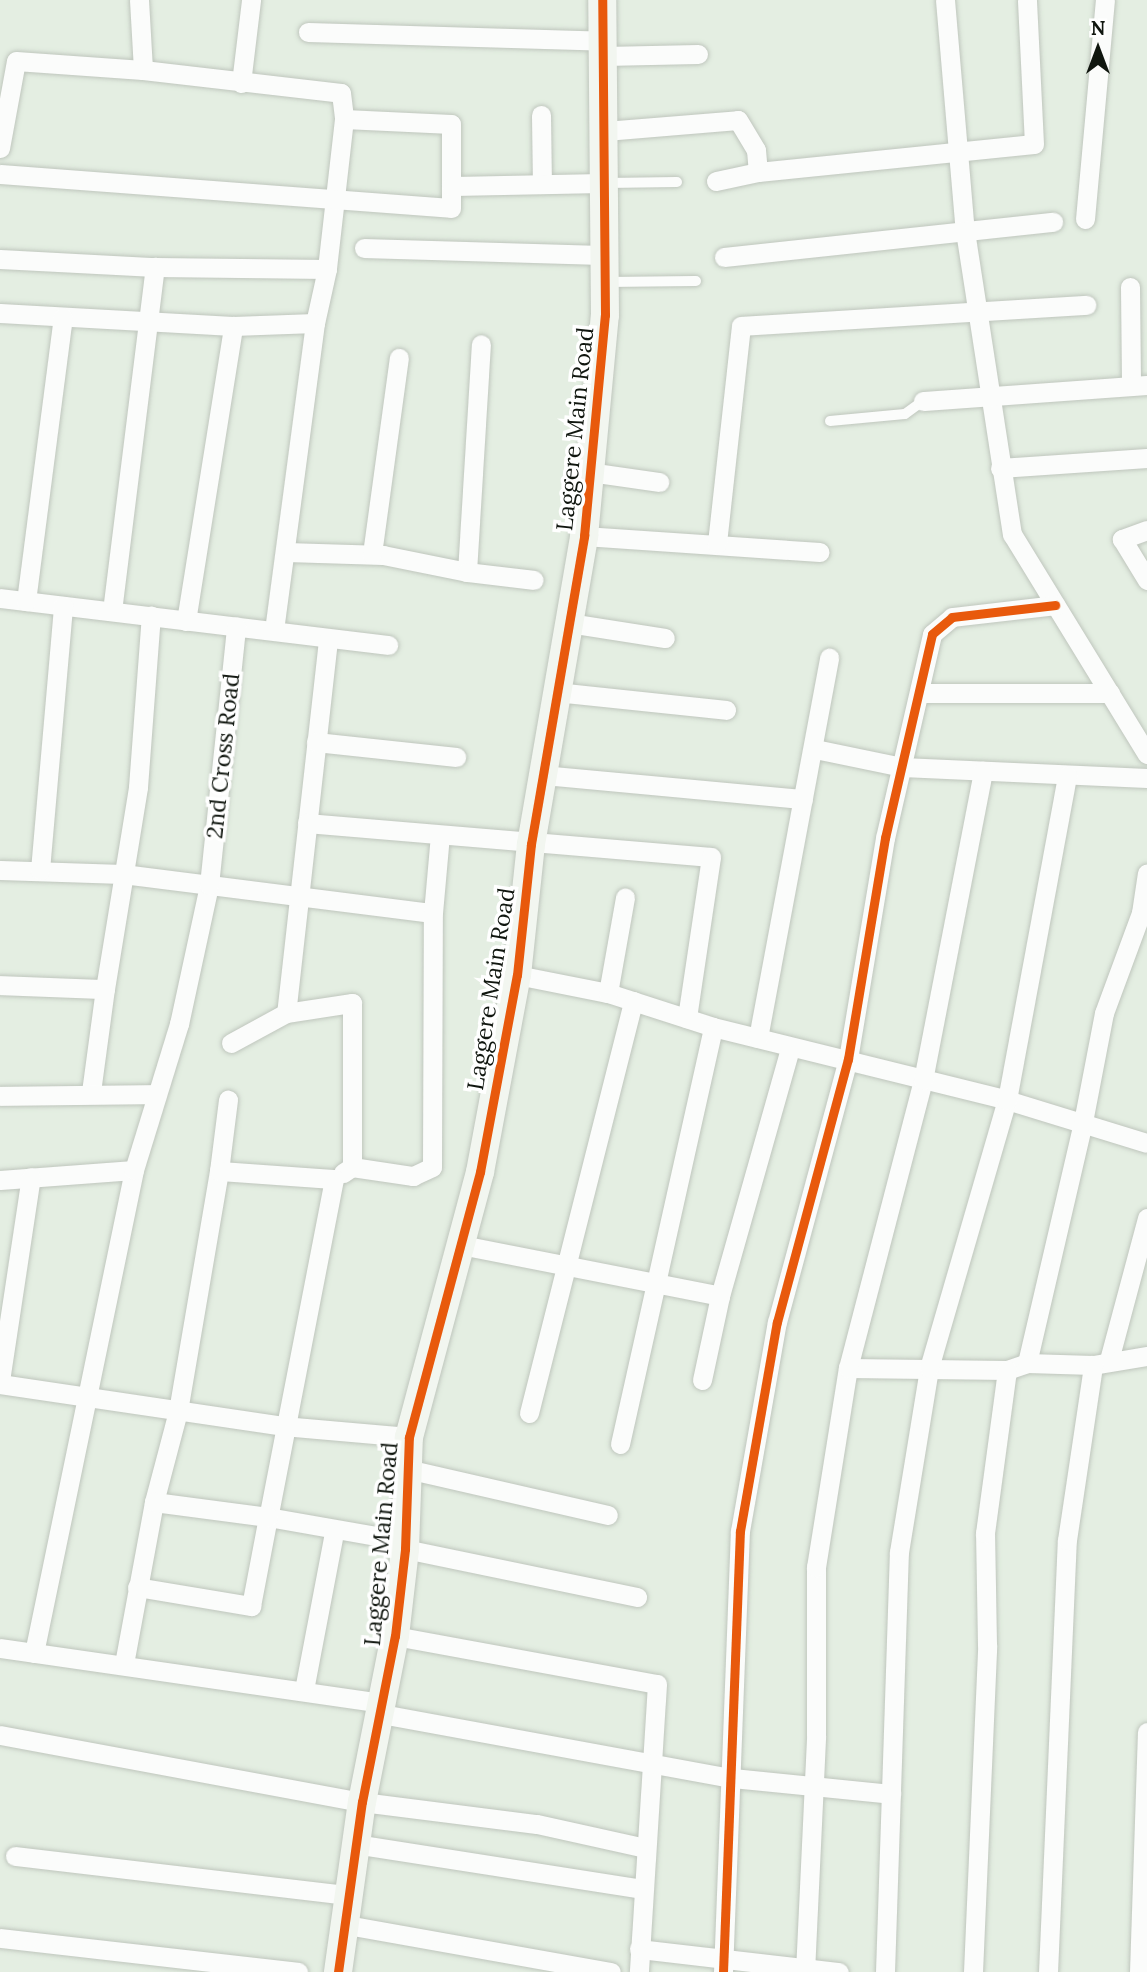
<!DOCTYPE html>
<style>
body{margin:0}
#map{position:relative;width:1147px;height:1972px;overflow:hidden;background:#e4eee2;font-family:Lora,serif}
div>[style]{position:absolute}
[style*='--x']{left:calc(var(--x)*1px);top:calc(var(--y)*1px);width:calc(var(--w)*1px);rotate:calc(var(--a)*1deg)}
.roads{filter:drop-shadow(0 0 2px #bfc6bd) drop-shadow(0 0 2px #bfc6bd)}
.lane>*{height:10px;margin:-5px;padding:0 5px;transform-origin:5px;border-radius:5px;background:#fbfcfb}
.street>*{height:19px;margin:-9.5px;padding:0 9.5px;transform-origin:9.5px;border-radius:9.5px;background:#fbfcfb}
.secondary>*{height:28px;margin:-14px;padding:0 14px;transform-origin:14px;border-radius:14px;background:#f2f6f0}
.cycleway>*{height:9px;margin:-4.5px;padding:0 4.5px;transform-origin:4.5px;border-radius:4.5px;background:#e8590c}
span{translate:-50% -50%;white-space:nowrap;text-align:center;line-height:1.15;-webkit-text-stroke:7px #fff;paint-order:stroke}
.street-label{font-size:23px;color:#10160f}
.north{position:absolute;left:1063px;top:14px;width:70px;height:70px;-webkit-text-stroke:5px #fff;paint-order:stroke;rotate:0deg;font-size:19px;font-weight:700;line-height:28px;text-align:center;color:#10160f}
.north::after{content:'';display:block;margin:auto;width:24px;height:32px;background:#10160f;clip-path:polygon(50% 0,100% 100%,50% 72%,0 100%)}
</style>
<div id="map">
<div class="roads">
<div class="lane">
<i style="--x:607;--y:183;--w:70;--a:-0.8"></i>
<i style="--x:607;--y:282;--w:89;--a:-0.6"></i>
<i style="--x:830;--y:421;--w:75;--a:-5.3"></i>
<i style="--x:905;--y:414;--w:22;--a:-36"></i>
</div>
<div class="street">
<i style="--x:139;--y:0;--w:70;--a:86.7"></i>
<i style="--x:945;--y:0;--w:232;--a:85.1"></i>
<i style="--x:965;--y:231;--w:307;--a:81.2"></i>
<i style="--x:1012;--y:534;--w:258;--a:58.5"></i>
<i style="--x:308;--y:32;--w:296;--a:1.7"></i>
<i style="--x:604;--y:56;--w:94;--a:-1.2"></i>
<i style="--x:241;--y:83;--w:84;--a:-83.1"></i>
<i style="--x:541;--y:115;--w:69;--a:89.2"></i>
<i style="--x:605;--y:131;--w:133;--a:-4.7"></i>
<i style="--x:738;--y:120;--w:35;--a:59"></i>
<i style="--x:756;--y:150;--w:22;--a:85"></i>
<i style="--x:0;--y:148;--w:88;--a:-79.6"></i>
<i style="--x:16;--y:61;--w:127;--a:4.1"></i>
<i style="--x:143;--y:70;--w:199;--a:6.6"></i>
<i style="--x:341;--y:93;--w:26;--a:83"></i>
<i style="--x:344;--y:119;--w:151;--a:96.5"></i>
<i style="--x:327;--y:269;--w:55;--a:102.5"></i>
<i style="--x:315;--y:323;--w:310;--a:97.6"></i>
<i style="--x:0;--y:174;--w:452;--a:4.3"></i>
<i style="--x:451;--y:208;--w:84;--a:-90"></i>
<i style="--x:451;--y:124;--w:107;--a:-177.3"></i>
<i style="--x:716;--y:181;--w:43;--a:-12.1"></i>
<i style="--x:758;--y:172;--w:277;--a:-5.8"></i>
<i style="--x:1034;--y:144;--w:144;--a:-92.8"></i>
<i style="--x:451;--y:186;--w:154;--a:-1.1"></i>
<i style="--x:1085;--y:219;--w:220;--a:-84.8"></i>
<i style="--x:364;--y:248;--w:237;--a:1.7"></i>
<i style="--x:724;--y:257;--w:331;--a:-6.1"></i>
<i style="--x:0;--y:259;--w:155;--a:3"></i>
<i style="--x:155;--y:267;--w:172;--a:0.7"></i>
<i style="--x:1130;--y:287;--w:99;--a:89.4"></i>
<i style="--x:0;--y:313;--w:233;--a:3.2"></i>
<i style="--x:233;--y:326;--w:82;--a:-2.1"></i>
<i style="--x:923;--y:401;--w:225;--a:-4.1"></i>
<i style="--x:1000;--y:468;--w:147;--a:-3.9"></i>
<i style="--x:589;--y:472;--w:71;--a:8.1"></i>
<i style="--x:1147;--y:530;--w:27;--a:160"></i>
<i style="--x:1122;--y:539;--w:48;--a:58.6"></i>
<i style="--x:584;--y:536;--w:236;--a:3.9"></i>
<i style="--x:717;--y:543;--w:218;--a:-83.7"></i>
<i style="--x:741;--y:326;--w:346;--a:-3.5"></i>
<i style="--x:286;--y:552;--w:97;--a:1.8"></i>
<i style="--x:383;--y:555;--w:86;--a:11.4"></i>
<i style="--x:467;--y:572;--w:228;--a:-86.5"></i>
<i style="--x:372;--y:554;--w:198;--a:-82.2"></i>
<i style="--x:467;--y:572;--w:67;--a:6.8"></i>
<i style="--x:0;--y:598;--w:391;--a:6.9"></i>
<i style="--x:26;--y:601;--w:286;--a:-82.6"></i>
<i style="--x:112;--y:611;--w:347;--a:-82.9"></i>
<i style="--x:186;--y:621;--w:299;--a:-80.9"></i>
<i style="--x:569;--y:623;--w:97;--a:8.9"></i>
<i style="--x:328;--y:640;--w:375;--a:96.4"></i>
<i style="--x:286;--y:1013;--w:67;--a:-8.6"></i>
<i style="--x:352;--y:1003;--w:164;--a:90"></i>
<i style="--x:556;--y:692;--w:171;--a:6"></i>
<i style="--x:919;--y:693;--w:191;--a:0"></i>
<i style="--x:316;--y:742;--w:141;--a:6.1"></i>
<i style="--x:815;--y:749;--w:89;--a:11.7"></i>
<i style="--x:902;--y:767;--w:245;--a:2.6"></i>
<i style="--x:543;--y:775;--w:261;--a:5.3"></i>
<i style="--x:307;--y:823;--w:405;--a:4.8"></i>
<i style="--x:711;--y:857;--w:163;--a:98.5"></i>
<i style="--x:0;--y:870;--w:123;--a:1.9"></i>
<i style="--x:123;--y:874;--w:312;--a:7.2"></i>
<i style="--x:40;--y:870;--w:265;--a:-85"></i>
<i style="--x:517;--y:975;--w:93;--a:11.2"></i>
<i style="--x:608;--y:993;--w:110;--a:17.9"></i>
<i style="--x:713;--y:1027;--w:303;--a:13.9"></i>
<i style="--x:1007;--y:1100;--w:146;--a:17.1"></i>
<i style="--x:0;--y:985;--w:105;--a:2.2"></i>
<i style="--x:105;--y:989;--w:205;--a:-80.7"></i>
<i style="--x:138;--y:787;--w:172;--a:-85.7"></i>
<i style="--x:608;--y:993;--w:97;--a:-79.9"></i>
<i style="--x:758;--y:1038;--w:387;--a:-79.4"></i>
<i style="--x:231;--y:1043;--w:63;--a:-28.6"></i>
<i style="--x:91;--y:1092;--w:104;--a:-82.3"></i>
<i style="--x:0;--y:1096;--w:155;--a:-0.7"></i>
<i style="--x:219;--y:1171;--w:72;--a:-82.8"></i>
<i style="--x:343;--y:1173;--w:11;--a:-34"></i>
<i style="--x:352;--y:1167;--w:62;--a:8.4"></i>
<i style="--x:413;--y:1176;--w:21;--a:-25"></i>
<i style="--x:432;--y:1167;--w:254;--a:-89.8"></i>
<i style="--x:433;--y:913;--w:78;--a:-84.9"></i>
<i style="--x:0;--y:1180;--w:134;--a:-4.3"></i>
<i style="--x:461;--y:1245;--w:264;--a:11.1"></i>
<i style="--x:1109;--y:1360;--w:147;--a:-75"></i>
<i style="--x:1027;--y:1363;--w:247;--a:-76.9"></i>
<i style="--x:1083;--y:1122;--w:111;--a:-79.1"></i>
<i style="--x:1104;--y:1013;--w:107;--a:-69.7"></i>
<i style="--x:1141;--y:913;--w:40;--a:-81.5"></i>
<i style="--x:848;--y:1368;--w:159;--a:0.7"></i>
<i style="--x:1007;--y:1370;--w:21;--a:-19"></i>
<i style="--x:1027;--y:1363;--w:66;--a:1.7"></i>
<i style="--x:1093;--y:1365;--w:55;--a:-9.5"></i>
<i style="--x:702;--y:1380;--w:86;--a:-77.9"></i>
<i style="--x:720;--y:1296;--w:257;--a:-74.2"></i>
<i style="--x:0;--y:1381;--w:206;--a:-81.4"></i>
<i style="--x:0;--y:1384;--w:286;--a:8.4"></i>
<i style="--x:283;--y:1426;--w:126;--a:5"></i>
<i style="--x:529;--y:1413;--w:425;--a:-75.8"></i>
<i style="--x:620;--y:1444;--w:427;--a:-77.4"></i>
<i style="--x:407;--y:1469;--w:206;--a:12.9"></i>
<i style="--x:405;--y:1549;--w:237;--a:11.7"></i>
<i style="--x:137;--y:1587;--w:116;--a:9.5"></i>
<i style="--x:251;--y:1606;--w:91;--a:-79.2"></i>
<i style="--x:268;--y:1517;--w:138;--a:10"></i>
<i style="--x:395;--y:1636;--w:266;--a:10.4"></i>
<i style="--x:657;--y:1684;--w:289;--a:93.6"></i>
<i style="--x:0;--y:1648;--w:386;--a:8.2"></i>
<i style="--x:34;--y:1653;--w:493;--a:-78.3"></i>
<i style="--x:134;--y:1170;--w:153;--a:-72.9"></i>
<i style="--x:179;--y:1024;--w:142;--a:-77.8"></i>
<i style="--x:209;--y:885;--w:260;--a:-84"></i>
<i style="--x:124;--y:1664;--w:165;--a:-79.5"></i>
<i style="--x:154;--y:1502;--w:94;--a:-75.2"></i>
<i style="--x:178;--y:1411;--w:243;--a:-80.3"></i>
<i style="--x:219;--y:1171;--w:115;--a:4"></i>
<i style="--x:334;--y:1179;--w:344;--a:101"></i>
<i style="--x:268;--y:1517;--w:115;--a:-172.5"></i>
<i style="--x:304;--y:1690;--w:161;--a:-79.2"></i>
<i style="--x:382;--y:1714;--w:356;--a:10.4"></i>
<i style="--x:732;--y:1778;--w:160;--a:5.7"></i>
<i style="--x:0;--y:1735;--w:368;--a:10.5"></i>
<i style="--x:362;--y:1802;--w:176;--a:7.2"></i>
<i style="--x:537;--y:1824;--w:111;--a:12.5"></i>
<i style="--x:355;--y:1844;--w:292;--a:8.9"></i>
<i style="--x:15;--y:1856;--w:334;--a:6.7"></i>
<i style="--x:347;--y:1925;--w:268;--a:10.1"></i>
<i style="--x:0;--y:1938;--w:300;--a:6.5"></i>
<i style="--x:639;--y:1949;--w:201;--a:6.6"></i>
<i style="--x:723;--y:1972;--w:441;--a:-87.8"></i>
<i style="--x:740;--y:1531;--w:212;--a:-80"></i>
<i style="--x:777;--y:1322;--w:272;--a:-74.9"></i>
<i style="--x:848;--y:1059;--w:224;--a:-80.5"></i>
<i style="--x:885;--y:838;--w:209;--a:-77"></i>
<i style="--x:932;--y:634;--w:26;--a:-40"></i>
<i style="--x:952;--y:617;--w:104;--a:-6.6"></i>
<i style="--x:805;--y:1972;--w:237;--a:-87.3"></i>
<i style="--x:816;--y:1735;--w:168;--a:-90"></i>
<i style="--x:816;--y:1567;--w:202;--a:-80.9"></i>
<i style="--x:848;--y:1368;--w:298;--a:-75.4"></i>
<i style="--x:923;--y:1080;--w:315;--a:-79"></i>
<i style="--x:885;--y:1972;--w:420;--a:-88.1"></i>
<i style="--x:899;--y:1552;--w:186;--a:-80.7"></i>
<i style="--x:929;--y:1368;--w:279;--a:-73.8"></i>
<i style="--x:1007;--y:1100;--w:330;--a:-79.5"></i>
<i style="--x:973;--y:1972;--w:327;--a:-87.5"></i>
<i style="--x:987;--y:1645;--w:112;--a:-91"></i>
<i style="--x:985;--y:1533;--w:164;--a:-82.3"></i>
<i style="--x:1048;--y:1972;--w:432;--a:-87.5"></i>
<i style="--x:1067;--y:1540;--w:177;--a:-81.5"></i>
<i style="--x:1139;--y:1972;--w:240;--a:-88.1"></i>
</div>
<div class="secondary">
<i style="--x:338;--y:1972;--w:172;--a:-82"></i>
<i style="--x:362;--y:1802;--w:169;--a:-78.8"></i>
<i style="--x:395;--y:1636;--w:88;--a:-83.4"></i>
<i style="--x:405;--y:1549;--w:112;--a:-88"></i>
<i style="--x:409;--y:1437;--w:274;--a:-75"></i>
<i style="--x:480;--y:1172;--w:200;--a:-79.4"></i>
<i style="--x:517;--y:975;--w:132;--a:-83.9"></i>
<i style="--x:531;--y:844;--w:313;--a:-80.2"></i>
<i style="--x:584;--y:536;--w:222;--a:-84.6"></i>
<i style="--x:605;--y:315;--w:315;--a:-90.5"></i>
</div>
</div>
<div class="cycleway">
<i style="--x:338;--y:1972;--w:172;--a:-82"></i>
<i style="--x:362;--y:1802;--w:169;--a:-78.8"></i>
<i style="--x:395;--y:1636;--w:88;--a:-83.4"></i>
<i style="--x:405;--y:1549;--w:112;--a:-88"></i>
<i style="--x:409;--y:1437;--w:274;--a:-75"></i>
<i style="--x:480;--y:1172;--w:200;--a:-79.4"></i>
<i style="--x:517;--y:975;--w:132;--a:-83.9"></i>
<i style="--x:531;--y:844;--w:313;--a:-80.2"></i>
<i style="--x:584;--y:536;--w:222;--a:-84.6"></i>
<i style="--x:605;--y:315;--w:315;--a:-90.5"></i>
<i style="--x:723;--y:1972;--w:441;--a:-87.8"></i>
<i style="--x:740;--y:1531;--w:212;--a:-80"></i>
<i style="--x:777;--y:1322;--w:272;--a:-74.9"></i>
<i style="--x:848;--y:1059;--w:224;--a:-80.5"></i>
<i style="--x:885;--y:838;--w:209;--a:-77"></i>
<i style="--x:932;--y:634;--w:26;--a:-40"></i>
<i style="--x:952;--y:617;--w:104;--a:-6.6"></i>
</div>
<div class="street-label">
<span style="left:575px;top:429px;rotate:-84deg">Laggere Main Road</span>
<span style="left:223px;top:756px;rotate:-84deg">2nd Cross Road</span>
<span style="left:491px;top:989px;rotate:-81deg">Laggere Main Road</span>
<span style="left:381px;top:1544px;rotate:-85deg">Laggere Main Road</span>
</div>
<div class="north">N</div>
</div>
